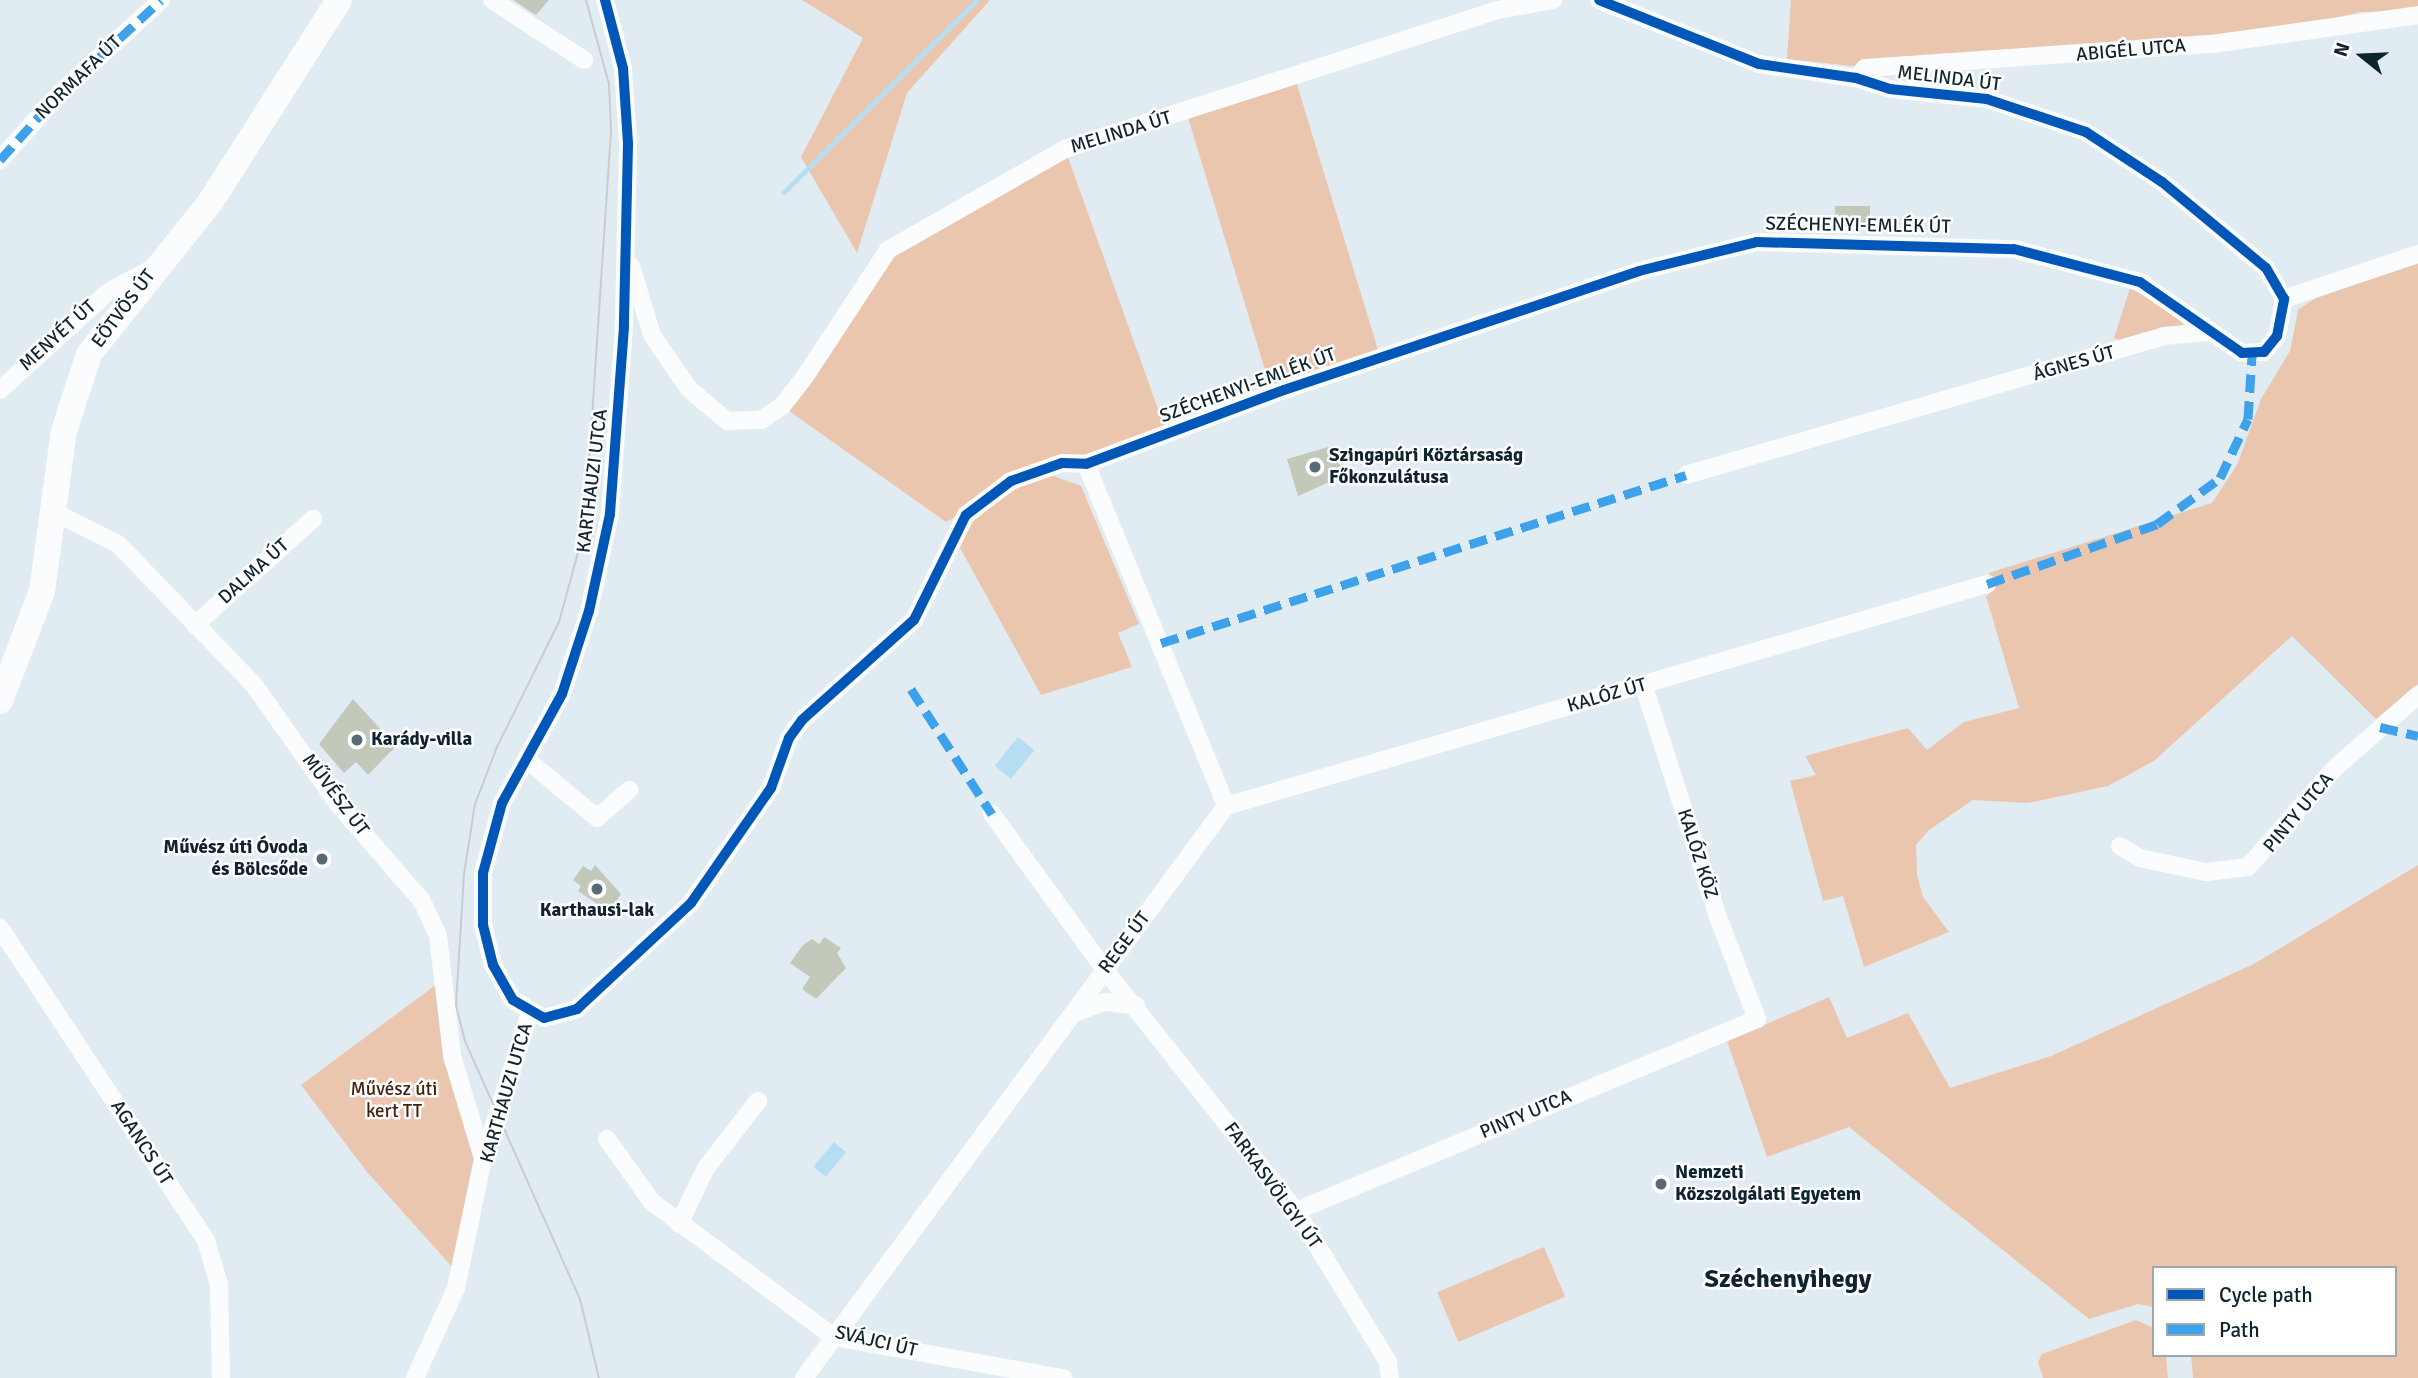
<!DOCTYPE html>
<meta charset="utf-8">
<style>
body{margin:0}
#map{position:relative;width:2418px;height:1378px;overflow:hidden;background:#e1ecf2;font-family:Signika,sans-serif}
div>[style]{position:absolute}
[style*='--x']{left:calc(var(--x)*1px);top:calc(var(--y)*1px);width:calc(var(--w)*1px);rotate:calc(var(--a)*1deg)}
.green>*{inset:0;background:#eac6af;transform-origin:0 0}
.water>*{inset:0;background:#b6def3;transform-origin:0 0}
.stream>*{height:5px;margin:-2.5px;padding:0 2.5px;transform-origin:2.5px;border-radius:2.5px;background:#b6def3}
.building>*{inset:0;background:#c2c8ba;transform-origin:0 0}
.street>*{height:18px;margin:-9px;padding:0 9px;transform-origin:9px;border-radius:9px;background:#fafcfd}
.secondary>*{height:26px;margin:-13px;padding:0 13px;transform-origin:13px;border-radius:13px;background:#fafcfd}
.tram>*{height:2px;margin:-1px;padding:0 1px;transform-origin:1px;border-radius:1px;background:#c8ccce}
.quiet>*{height:9px;margin-top:-4.5px;transform-origin:0;background:repeating-linear-gradient(90deg,#3da2eb 0 18px,transparent 0 27px)}
.cycleway>*{height:10px;margin:-5px;padding:0 5px;transform-origin:5px;border-radius:5px;background:#0057b8}
.dots>*{width:19px;height:19px;translate:-50% -50%;box-sizing:border-box;border:4px solid #fff;border-radius:50%}
span{translate:-50% -50%;white-space:nowrap;text-align:center;line-height:1.15;-webkit-text-stroke:5px #fff;paint-order:stroke}
.street-label{font-size:19px;color:#0e242f}
.poi-label{font-size:19px;color:#0e242f;font-weight:700}
.left{translate:0 -50%;text-align:left}
.right{translate:-100% -50%;text-align:right}
.park-label{font-size:19px;color:#40220e}
.district-label{font-size:26px;color:#0e242f;font-weight:700}
.legend{position:absolute;left:2152px;top:1266px;width:245px;height:91px;box-sizing:border-box;background:#fff;border:2px solid #9fa7ac;margin:0;padding:9px 12px;list-style:none;font-size:21px;color:#0e242f}
.legend li{display:flex;align-items:center;gap:14px;height:35px}
.legend b{width:35px;border:2px solid #9fa7ac}
.north{position:absolute;left:2327px;top:21px;width:70px;height:70px;-webkit-text-stroke:5px #fff;paint-order:stroke;rotate:288deg;font-size:19px;font-weight:700;line-height:28px;text-align:center;color:#0e242f}
.north::after{content:'';display:block;margin:auto;width:24px;height:32px;background:#0e242f;clip-path:polygon(50% 0,100% 100%,50% 72%,0 100%)}
</style>
<div id="map">
<div class="green">
<i style="clip-path:polygon(802px 0,990px 0,907px 93px,857px 253px,801px 157px,863px 38px)"></i>
<i style="clip-path:polygon(1791px 0,2418px 0,2418px 11px,2361px 12px,2280px 30px,1871px 68px,1787px 59px)"></i>
<i style="left:1295px;top:78px;width:293px;height:114px;rotate:73deg"></i>
<i style="clip-path:polygon(1065px 149px,1167px 434px,1062px 463px,946px 522px,782px 406px,874px 265px)"></i>
<i style="clip-path:polygon(2418px 261px,2418px 684px,2376px 719px,2292px 636px,2154px 761px,2108px 786px,2028px 803px,1973px 800px,1929px 830px,1916px 845px,1917px 874px,1923px 897px,1949px 932px,1864px 967px,1843px 896px,1823px 901px,1790px 781px,1816px 775px,1805px 756px,1908px 728px,1927px 750px,1964px 722px,2019px 708px,1986px 596px,1994px 590px,1989px 573px,2212px 503px,2237px 465px,2261px 399px,2290px 351px,2298px 310px,2314px 299px)"></i>
<i style="clip-path:polygon(2130px 288px,2184px 318px,2183px 326px,2124px 342px,2114px 338px)"></i>
<i style="clip-path:polygon(1048px 474px,1081px 486px,1139px 624px,1118px 633px,1132px 667px,1041px 695px,959px 546px,973px 520px,1014px 487px)"></i>
<i style="clip-path:polygon(2418px 865px,2418px 1378px,2193px 1378px,2191px 1355px,2395px 1355px,2395px 1268px,2154px 1268px,2154px 1307px,2138px 1304px,2089px 1319px,1849px 1127px,1767px 1157px,1727px 1041px,1829px 997px,1847px 1038px,1908px 1013px,1950px 1088px,2051px 1056px,2254px 964px)"></i>
<i style="clip-path:polygon(441px 981px,475px 1165px,454px 1269px,367px 1172px,301px 1085px)"></i>
<i style="left:1544px;top:1247px;width:54px;height:116px;rotate:67deg"></i>
<i style="clip-path:polygon(2136px 1320px,2154px 1328px,2154px 1355px,2166px 1355px,2168px 1378px,2043px 1378px,2038px 1362px,2042px 1354px)"></i>
</div>
<div class="water">
<i style="left:1018px;top:737px;width:21px;height:37px;rotate:39deg"></i>
<i style="left:834px;top:1142px;width:16px;height:32px;rotate:40deg"></i>
</div>
<div class="stream">
<i style="--x:784;--y:192;--w:272;--a:-44.9"></i>
</div>
<div class="building">
<i style="clip-path:polygon(513px 0,549px 0,536px 15px)"></i>
<i style="left:1835px;top:206px;width:35px;height:17px"></i>
<i style="clip-path:polygon(1335px 445px,1343px 476px,1298px 496px,1287px 459px)"></i>
<i style="clip-path:polygon(353px 699px,396px 746px,368px 775px,356px 762px,344px 773px,319px 744px)"></i>
<i style="clip-path:polygon(595px 865px,621px 894px,609px 912px,578px 891px,581px 886px,573px 880px,583px 866px,591px 871px)"></i>
<i style="clip-path:polygon(824px 937px,841px 948px,837px 953px,846px 968px,816px 999px,802px 989px,810px 977px,790px 963px,803px 945px,812px 939px,819px 944px)"></i>
</div>
<div class="street">
<i style="--x:492;--y:0;--w:110;--a:33.1"></i>
<i style="--x:605;--y:0;--w:70;--a:75.2"></i>
<i style="--x:623;--y:68;--w:76;--a:86.2"></i>
<i style="--x:628;--y:144;--w:183;--a:91.3"></i>
<i style="--x:624;--y:327;--w:188;--a:94.3"></i>
<i style="--x:610;--y:514;--w:99;--a:102.2"></i>
<i style="--x:589;--y:611;--w:87;--a:108"></i>
<i style="--x:562;--y:694;--w:124;--a:118.8"></i>
<i style="--x:502;--y:803;--w:73;--a:105.2"></i>
<i style="--x:483;--y:873;--w:52;--a:90"></i>
<i style="--x:483;--y:925;--w:41;--a:76"></i>
<i style="--x:493;--y:965;--w:40;--a:60.3"></i>
<i style="--x:513;--y:1000;--w:36;--a:30"></i>
<i style="--x:544;--y:1018;--w:34;--a:-15"></i>
<i style="--x:577;--y:1009;--w:156;--a:-42.9"></i>
<i style="--x:691;--y:903;--w:140;--a:-55.2"></i>
<i style="--x:771;--y:788;--w:53;--a:-70.2"></i>
<i style="--x:789;--y:738;--w:22;--a:-54"></i>
<i style="--x:802;--y:720;--w:150;--a:-41.8"></i>
<i style="--x:914;--y:620;--w:117;--a:-63.7"></i>
<i style="--x:966;--y:515;--w:56;--a:-37.1"></i>
<i style="--x:1011;--y:481;--w:54;--a:-19.4"></i>
<i style="--x:1062;--y:463;--w:24;--a:2"></i>
<i style="--x:1086;--y:464;--w:211;--a:-20.5"></i>
<i style="--x:1284;--y:390;--w:374;--a:-18.5"></i>
<i style="--x:1639;--y:271;--w:122;--a:-13.8"></i>
<i style="--x:1757;--y:242;--w:257;--a:1.6"></i>
<i style="--x:2014;--y:249;--w:130;--a:14.7"></i>
<i style="--x:2140;--y:282;--w:124;--a:34.8"></i>
<i style="--x:2242;--y:353;--w:22;--a:-3"></i>
<i style="--x:2264;--y:352;--w:21;--a:-51"></i>
<i style="--x:2277;--y:336;--w:38;--a:-79"></i>
<i style="--x:2284;--y:299;--w:36;--a:-120"></i>
<i style="--x:2266;--y:268;--w:135;--a:-140.4"></i>
<i style="--x:2162;--y:182;--w:91;--a:-146.7"></i>
<i style="--x:2086;--y:132;--w:104;--a:-161.6"></i>
<i style="--x:1987;--y:99;--w:98;--a:-174.1"></i>
<i style="--x:1890;--y:89;--w:36;--a:-162"></i>
<i style="--x:1856;--y:78;--w:98;--a:-171.8"></i>
<i style="--x:1759;--y:64;--w:172;--a:-158.2"></i>
<i style="--x:1856;--y:78;--w:13;--a:-48"></i>
<i style="--x:1865;--y:68;--w:348;--a:-4"></i>
<i style="--x:2212;--y:44;--w:208;--a:-8"></i>
<i style="--x:0;--y:160;--w:90;--a:-48.2"></i>
<i style="--x:60;--y:93;--w:137;--a:-42.6"></i>
<i style="--x:631;--y:266;--w:72;--a:73.1"></i>
<i style="--x:652;--y:335;--w:65;--a:55.6"></i>
<i style="--x:689;--y:389;--w:50;--a:40.1"></i>
<i style="--x:727;--y:421;--w:34;--a:-2"></i>
<i style="--x:761;--y:420;--w:25;--a:-34"></i>
<i style="--x:782;--y:406;--w:36;--a:-52"></i>
<i style="--x:804;--y:378;--w:153;--a:-56.7"></i>
<i style="--x:888;--y:250;--w:204;--a:-29.7"></i>
<i style="--x:1065;--y:149;--w:455;--a:-17.8"></i>
<i style="--x:1498;--y:10;--w:56;--a:-10.3"></i>
<i style="--x:2284;--y:299;--w:141;--a:-18.6"></i>
<i style="--x:0;--y:390;--w:146;--a:-42.2"></i>
<i style="--x:108;--y:292;--w:53;--a:-28"></i>
<i style="--x:1086;--y:464;--w:370;--a:67.7"></i>
<i style="--x:1686;--y:475;--w:498;--a:-16.2"></i>
<i style="--x:2164;--y:336;--w:44;--a:-5.2"></i>
<i style="--x:54;--y:512;--w:72;--a:26.6"></i>
<i style="--x:118;--y:544;--w:196;--a:46"></i>
<i style="--x:254;--y:685;--w:146;--a:54.8"></i>
<i style="--x:338;--y:804;--w:128;--a:49.1"></i>
<i style="--x:422;--y:901;--w:38;--a:65"></i>
<i style="--x:438;--y:936;--w:121;--a:83.3"></i>
<i style="--x:452;--y:1056;--w:108;--a:73.2"></i>
<i style="--x:195;--y:625;--w:159;--a:-41.9"></i>
<i style="--x:527;--y:760;--w:91;--a:39.6"></i>
<i style="--x:597;--y:818;--w:43;--a:-41.2"></i>
<i style="--x:1226;--y:806;--w:793;--a:-16.26"></i>
<i style="--x:992;--y:814;--w:193;--a:54.1"></i>
<i style="--x:1105;--y:970;--w:308;--a:51.6"></i>
<i style="--x:1296;--y:1211;--w:177;--a:58.6"></i>
<i style="--x:1388;--y:1362;--w:16;--a:83"></i>
<i style="--x:2120;--y:846;--w:23;--a:31"></i>
<i style="--x:2140;--y:858;--w:67;--a:12"></i>
<i style="--x:2206;--y:872;--w:42;--a:-6.8"></i>
<i style="--x:2248;--y:867;--w:130;--a:-48.7"></i>
<i style="--x:2334;--y:769;--w:112;--a:-41.4"></i>
<i style="--x:0;--y:928;--w:375;--a:56.6"></i>
<i style="--x:206;--y:1241;--w:45;--a:73.2"></i>
<i style="--x:219;--y:1284;--w:94;--a:88.8"></i>
<i style="--x:1074;--y:1013;--w:33;--a:-20"></i>
<i style="--x:1105;--y:1002;--w:31;--a:6"></i>
<i style="--x:607;--y:1139;--w:77;--a:54.5"></i>
<i style="--x:652;--y:1202;--w:227;--a:36.6"></i>
<i style="--x:834;--y:1337;--w:233;--a:10.2"></i>
<i style="--x:1296;--y:1211;--w:499;--a:-22.6"></i>
<i style="--x:1757;--y:1019;--w:109;--a:-110.9"></i>
<i style="--x:1718;--y:917;--w:243;--a:-107.8"></i>
<i style="--x:679;--y:1224;--w:62;--a:-64.3"></i>
<i style="--x:706;--y:1168;--w:85;--a:-52.2"></i>
<i style="--x:415;--y:1378;--w:99;--a:-65.5"></i>
<i style="--x:456;--y:1288;--w:132;--a:-78.2"></i>
<i style="--x:483;--y:1159;--w:153;--a:-72.2"></i>
<i style="--x:804;--y:1378;--w:711;--a:-53.58"></i>
</div>
<div class="secondary">
<i style="--x:0;--y:701;--w:118;--a:-69.1"></i>
<i style="--x:42;--y:591;--w:162;--a:-82.2"></i>
<i style="--x:64;--y:431;--w:81;--a:-72"></i>
<i style="--x:89;--y:354;--w:196;--a:-51.4"></i>
<i style="--x:211;--y:201;--w:238;--a:-57.5"></i>
</div>
<div class="tram">
<i style="--x:586;--y:0;--w:87;--a:74.7"></i>
<i style="--x:609;--y:84;--w:47;--a:87.6"></i>
<i style="--x:611;--y:131;--w:397;--a:93.8"></i>
<i style="--x:585;--y:527;--w:98;--a:105.3"></i>
<i style="--x:559;--y:622;--w:140;--a:116.4"></i>
<i style="--x:497;--y:747;--w:61;--a:111.1"></i>
<i style="--x:475;--y:804;--w:71;--a:98.9"></i>
<i style="--x:464;--y:874;--w:131;--a:93.5"></i>
<i style="--x:456;--y:1005;--w:37;--a:76"></i>
<i style="--x:465;--y:1041;--w:282;--a:66"></i>
<i style="--x:580;--y:1299;--w:81;--a:76.5"></i>
</div>
<div class="quiet">
<i style="--x:0;--y:160;--w:90;--a:-48.2"></i>
<i style="--x:60;--y:93;--w:137;--a:-42.6"></i>
<i style="--x:1987;--y:584;--w:180;--a:-19.4"></i>
<i style="--x:2157;--y:524;--w:78;--a:-36.1"></i>
<i style="--x:2220;--y:478;--w:65;--a:-64.6"></i>
<i style="--x:2248;--y:419;--w:64;--a:-86.4"></i>
<i style="--x:1161;--y:643;--w:551;--a:-17.74"></i>
<i style="--x:911;--y:689;--w:149;--a:57.1"></i>
<i style="--x:2380;--y:727;--w:39;--a:13"></i>
</div>
<div class="cycleway">
<i style="--x:605;--y:0;--w:70;--a:75.2"></i>
<i style="--x:623;--y:68;--w:76;--a:86.2"></i>
<i style="--x:628;--y:144;--w:183;--a:91.3"></i>
<i style="--x:624;--y:327;--w:188;--a:94.3"></i>
<i style="--x:610;--y:514;--w:99;--a:102.2"></i>
<i style="--x:589;--y:611;--w:87;--a:108"></i>
<i style="--x:562;--y:694;--w:124;--a:118.8"></i>
<i style="--x:502;--y:803;--w:73;--a:105.2"></i>
<i style="--x:483;--y:873;--w:52;--a:90"></i>
<i style="--x:483;--y:925;--w:41;--a:76"></i>
<i style="--x:493;--y:965;--w:40;--a:60.3"></i>
<i style="--x:513;--y:1000;--w:36;--a:30"></i>
<i style="--x:544;--y:1018;--w:34;--a:-15"></i>
<i style="--x:577;--y:1009;--w:156;--a:-42.9"></i>
<i style="--x:691;--y:903;--w:140;--a:-55.2"></i>
<i style="--x:771;--y:788;--w:53;--a:-70.2"></i>
<i style="--x:789;--y:738;--w:22;--a:-54"></i>
<i style="--x:802;--y:720;--w:150;--a:-41.8"></i>
<i style="--x:914;--y:620;--w:117;--a:-63.7"></i>
<i style="--x:966;--y:515;--w:56;--a:-37.1"></i>
<i style="--x:1011;--y:481;--w:54;--a:-19.4"></i>
<i style="--x:1062;--y:463;--w:24;--a:2"></i>
<i style="--x:1086;--y:464;--w:211;--a:-20.5"></i>
<i style="--x:1284;--y:390;--w:374;--a:-18.5"></i>
<i style="--x:1639;--y:271;--w:122;--a:-13.8"></i>
<i style="--x:1757;--y:242;--w:257;--a:1.6"></i>
<i style="--x:2014;--y:249;--w:130;--a:14.7"></i>
<i style="--x:2140;--y:282;--w:124;--a:34.8"></i>
<i style="--x:2242;--y:353;--w:22;--a:-3"></i>
<i style="--x:2264;--y:352;--w:21;--a:-51"></i>
<i style="--x:2277;--y:336;--w:38;--a:-79"></i>
<i style="--x:2284;--y:299;--w:36;--a:-120"></i>
<i style="--x:2266;--y:268;--w:135;--a:-140.4"></i>
<i style="--x:2162;--y:182;--w:91;--a:-146.7"></i>
<i style="--x:2086;--y:132;--w:104;--a:-161.6"></i>
<i style="--x:1987;--y:99;--w:98;--a:-174.1"></i>
<i style="--x:1890;--y:89;--w:36;--a:-162"></i>
<i style="--x:1856;--y:78;--w:98;--a:-171.8"></i>
<i style="--x:1759;--y:64;--w:172;--a:-158.2"></i>
</div>
<div class="dots">
<i style="left:1315px;top:467px;background:#586a73"></i>
<i style="left:357px;top:740px;background:#586a73"></i>
<i style="left:322px;top:859px;background:#586a73"></i>
<i style="left:597px;top:889px;background:#586a73"></i>
<i style="left:1661px;top:1184px;background:#586a73"></i>
</div>
<div class="street-label">
<span style="left:2131px;top:51px;rotate:-5deg">ABIGÉL UTCA</span>
<span style="left:79px;top:78px;rotate:-44deg">NORMAFA ÚT</span>
<span style="left:1949px;top:79px;rotate:7deg">MELINDA ÚT</span>
<span style="left:1121px;top:133px;rotate:-17deg">MELINDA ÚT</span>
<span style="left:1858px;top:226px;rotate:1deg">SZÉCHENYI-EMLÉK ÚT</span>
<span style="left:124px;top:309px;rotate:-53deg">EÖTVÖS ÚT</span>
<span style="left:58px;top:336px;rotate:-42deg">MENYÉT ÚT</span>
<span style="left:2074px;top:364px;rotate:-16deg">ÁGNES ÚT</span>
<span style="left:1248px;top:386px;rotate:-20deg">SZÉCHENYI-EMLÉK ÚT</span>
<span style="left:593px;top:481px;rotate:-83deg">KARTHAUZI UTCA</span>
<span style="left:254px;top:572px;rotate:-42deg">DALMA ÚT</span>
<span style="left:1607px;top:696px;rotate:-16deg">KALÓZ ÚT</span>
<span style="left:335px;top:795px;rotate:53deg">MŰVÉSZ ÚT</span>
<span style="left:2299px;top:813px;rotate:-50deg">PINTY UTCA</span>
<span style="left:1697px;top:854px;rotate:72deg">KALÓZ KÖZ</span>
<span style="left:1125px;top:943px;rotate:-53deg">REGE ÚT</span>
<span style="left:507px;top:1093px;rotate:-74deg">KARTHAUZI UTCA</span>
<span style="left:1526px;top:1115px;rotate:-23deg">PINTY UTCA</span>
<span style="left:141px;top:1143px;rotate:57deg">AGANCS ÚT</span>
<span style="left:1272px;top:1186px;rotate:54deg">FARKASVÖLGYI ÚT</span>
<span style="left:876px;top:1342px;rotate:13deg">SVÁJCI ÚT</span>
</div>
<div class="poi-label">
<span class="left" style="left:1329px;top:467px">Szingapúri Köztársaság<br>Főkonzulátusa</span>
<span class="left" style="left:371px;top:740px">Karády-villa</span>
<span class="right" style="left:308px;top:859px">Művész úti Óvoda<br>és Bölcsőde</span>
<span style="left:597px;top:911px">Karthausi-lak</span>
<span class="left" style="left:1675px;top:1184px">Nemzeti<br>Közszolgálati Egyetem</span>
</div>
<div class="park-label">
<span style="left:394px;top:1101px">Művész úti<br>kert TT</span>
</div>
<div class="district-label">
<span style="left:1788px;top:1280px">Széchenyihegy</span>
</div>
<ul class="legend">
<li><b style="height:9px;background:#0057b8"></b>Cycle path</li>
<li><b style="height:9px;background:#3da2eb"></b>Path</li>
</ul>
<div class="north">N</div>
</div>
